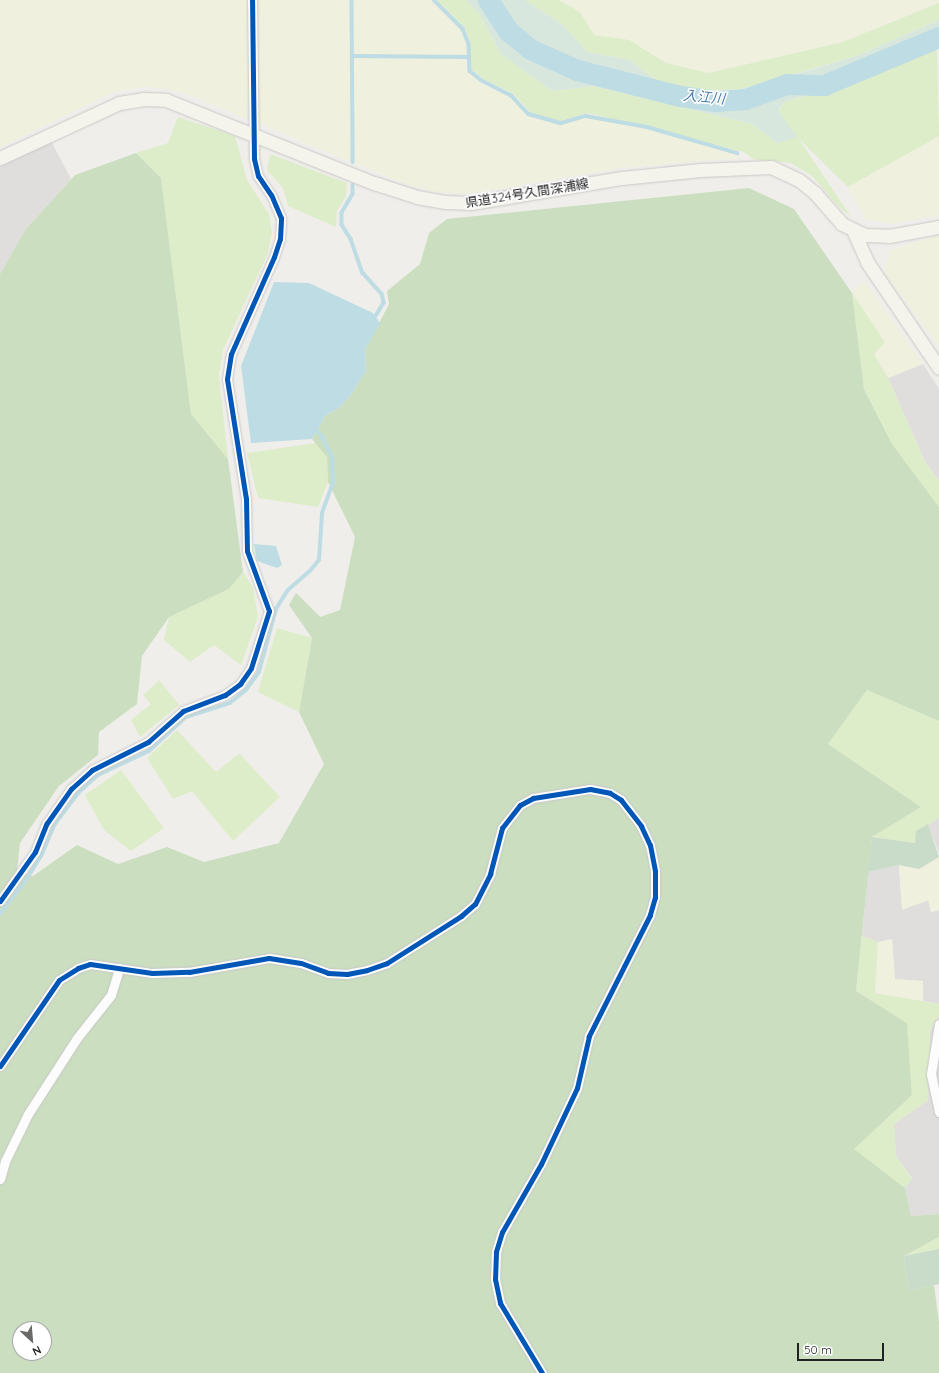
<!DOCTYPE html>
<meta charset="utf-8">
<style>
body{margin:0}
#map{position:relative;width:939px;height:1373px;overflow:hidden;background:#f0eeeb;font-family:Quicksand,"Noto Sans JP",sans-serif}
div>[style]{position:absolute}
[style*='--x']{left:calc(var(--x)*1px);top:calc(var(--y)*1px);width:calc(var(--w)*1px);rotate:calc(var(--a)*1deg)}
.residential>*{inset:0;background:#dfdedc}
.farmland>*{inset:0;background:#eff0de}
.grass>*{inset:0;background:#ddedc9}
.forest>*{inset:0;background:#cbdfc0}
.wetland>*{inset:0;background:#d8e7de}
.cemetery>*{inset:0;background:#c9dbc9}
.water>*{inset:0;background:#bedce3}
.stream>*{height:3.5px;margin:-1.75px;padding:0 1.75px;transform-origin:1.75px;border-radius:1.75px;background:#bedce3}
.river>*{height:21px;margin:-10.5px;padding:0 10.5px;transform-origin:10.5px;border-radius:10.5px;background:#bedce3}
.roads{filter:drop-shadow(0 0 1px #c9c8c7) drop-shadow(0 0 1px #c9c8c7)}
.street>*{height:9px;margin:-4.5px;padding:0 4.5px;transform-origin:4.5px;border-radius:4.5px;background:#fdfcfc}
.secondary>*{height:13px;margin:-6.5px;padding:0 6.5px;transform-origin:6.5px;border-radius:6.5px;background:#f4f4ed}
.cycleway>*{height:5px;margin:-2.5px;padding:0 2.5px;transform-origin:2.5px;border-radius:2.5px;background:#0057b8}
span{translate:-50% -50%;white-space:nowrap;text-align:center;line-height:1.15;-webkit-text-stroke:3px #fff;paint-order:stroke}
.street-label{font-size:13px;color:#222}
.water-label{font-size:14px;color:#477aad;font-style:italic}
.north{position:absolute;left:12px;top:1321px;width:40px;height:40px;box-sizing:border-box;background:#fff;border:1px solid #a7a7a7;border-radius:50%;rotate:154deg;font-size:11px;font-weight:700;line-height:16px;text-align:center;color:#222}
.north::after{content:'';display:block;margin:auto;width:14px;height:18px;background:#6a6968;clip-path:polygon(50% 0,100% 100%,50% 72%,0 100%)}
.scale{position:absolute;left:797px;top:1343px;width:87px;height:18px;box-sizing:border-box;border:2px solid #222;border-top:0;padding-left:5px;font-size:12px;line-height:14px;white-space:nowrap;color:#222;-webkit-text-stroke:3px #fff;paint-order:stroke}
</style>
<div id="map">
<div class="residential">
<i style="clip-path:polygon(51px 141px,71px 179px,25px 230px,0 274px,0 166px)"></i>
<i style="clip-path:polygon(923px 364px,939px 389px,939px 481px,925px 462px,888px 378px)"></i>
<i style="clip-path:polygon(939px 818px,939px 853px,928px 825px)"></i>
<i style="clip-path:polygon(899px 865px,902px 909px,929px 900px,931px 912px,939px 910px,939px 1004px,923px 1001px,922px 981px,895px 979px,892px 939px,878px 942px,862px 936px,868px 872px)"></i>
<i style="clip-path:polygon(939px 1016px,939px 1214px,911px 1216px,905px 1188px,912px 1178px,896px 1156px,894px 1124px,928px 1100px,930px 1030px)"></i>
</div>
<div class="farmland">
<i style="clip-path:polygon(0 0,430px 0,462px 31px,467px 45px,465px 59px,468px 72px,479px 82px,510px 97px,528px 116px,560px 125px,586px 118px,647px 129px,739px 155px,738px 158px,621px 168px,469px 194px,436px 192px,402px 183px,197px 98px,168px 89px,144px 87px,114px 92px,0 147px)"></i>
<i style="clip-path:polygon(558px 0,939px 0,939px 3px,843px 42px,709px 73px,666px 63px,629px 40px,594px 35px,580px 12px)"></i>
<i style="clip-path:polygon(939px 136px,939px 215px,892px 224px,865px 219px,848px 187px)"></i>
<i style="clip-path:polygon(939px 235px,939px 347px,884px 272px,890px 250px)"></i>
<i style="clip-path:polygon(864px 280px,923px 364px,888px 378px,874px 354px,884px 342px,852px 293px)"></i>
<i style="clip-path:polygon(939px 857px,939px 910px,931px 912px,928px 900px,902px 910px,899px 865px,919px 869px)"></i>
<i style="clip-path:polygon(892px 939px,895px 979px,923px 981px,923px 1001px,875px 993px,878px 942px)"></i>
</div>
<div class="grass">
<i style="clip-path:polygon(437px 0,466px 0,480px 15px,501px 54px,552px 91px,594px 86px,752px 124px,777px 143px,778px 111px,784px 102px,859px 80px,937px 50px,939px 136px,848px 187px,799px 139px,851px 217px,838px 206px,812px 176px,791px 163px,753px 159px,744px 152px,588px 113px,560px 121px,531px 113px,514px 94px,485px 80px,472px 70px,469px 58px,471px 44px,465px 28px)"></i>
<i style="clip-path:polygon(525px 0,558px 0,580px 12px,594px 35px,629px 40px,666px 63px,709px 73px,843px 42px,939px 3px,939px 20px,857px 56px,741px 89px,704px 91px,661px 84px,629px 60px,587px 52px,564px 26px)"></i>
<i style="clip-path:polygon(178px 117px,235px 136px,247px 180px,269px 214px,272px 232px,268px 253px,223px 350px,219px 376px,228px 459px,191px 414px,161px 178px,136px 153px,168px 143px)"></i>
<i style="clip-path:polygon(270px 154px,347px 183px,346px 196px,337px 211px,336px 227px,288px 206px,283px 188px,267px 170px)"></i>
<i style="clip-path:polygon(852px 293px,885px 342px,874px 354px,888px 378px,925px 462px,939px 481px,939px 507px,892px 444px,864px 388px)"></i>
<i style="clip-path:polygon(316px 443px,327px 457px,328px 482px,318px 507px,258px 498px,247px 453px)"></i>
<i style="clip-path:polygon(243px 572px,253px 587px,258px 617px,241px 665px,214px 645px,190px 662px,164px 640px,169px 617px,229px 589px)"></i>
<i style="clip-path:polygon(277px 628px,312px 638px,299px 712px,258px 692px)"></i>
<i style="clip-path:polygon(159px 680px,179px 705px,140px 737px,131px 720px,151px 704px,143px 695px)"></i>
<i style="clip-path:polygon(867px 690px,939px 721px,939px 818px,917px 831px,915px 843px,872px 837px,921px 807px,828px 744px)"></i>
<i style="clip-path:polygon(177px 730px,216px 772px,239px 753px,280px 797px,233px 841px,192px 791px,173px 799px,147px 758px)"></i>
<i style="clip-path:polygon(121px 770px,164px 828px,131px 851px,104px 830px,85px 795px)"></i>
<i style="clip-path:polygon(862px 936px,878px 942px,875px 993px,939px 1004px,939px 1016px,930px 1030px,928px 1100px,894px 1124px,896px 1156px,912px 1179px,905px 1188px,853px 1149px,912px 1095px,907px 1023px,856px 991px)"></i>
<i style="clip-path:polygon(939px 1237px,939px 1249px,904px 1256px)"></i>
</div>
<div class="forest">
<i style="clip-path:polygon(evenodd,136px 153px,161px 178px,191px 414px,228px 459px,243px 572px,229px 589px,169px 617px,142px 656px,137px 704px,99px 732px,98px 755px,59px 786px,20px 843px,17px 871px,33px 876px,77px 845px,118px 864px,167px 847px,204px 862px,279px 843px,324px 764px,299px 712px,312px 638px,289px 605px,296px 593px,320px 617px,340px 610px,355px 537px,328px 482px,327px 457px,312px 439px,325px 416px,339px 408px,350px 396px,366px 371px,365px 350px,389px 304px,387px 291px,420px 264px,429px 233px,447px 219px,749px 188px,794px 209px,852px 293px,864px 389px,892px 444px,939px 507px,939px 721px,867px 690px,828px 744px,921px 807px,872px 837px,856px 991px,907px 1023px,912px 1095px,854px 1149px,905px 1188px,911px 1216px,939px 1214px,939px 1237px,904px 1256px,909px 1290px,934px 1285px,939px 1322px,939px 1373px,0 1373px,0 274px,25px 230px,75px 175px,136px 153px,20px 1329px,44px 1329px,44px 1353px,20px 1353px,20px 1329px)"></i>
</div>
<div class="wetland">
<i style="clip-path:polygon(466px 0,480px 0,510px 40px,555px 71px,724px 109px,769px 95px,816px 92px,784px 102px,778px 110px,797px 137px,777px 143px,752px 124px,594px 86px,552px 91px,501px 54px,480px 15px)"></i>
<i style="clip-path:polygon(497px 0,525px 0,564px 26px,587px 52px,629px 60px,661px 84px,568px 61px,519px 31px)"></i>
<i style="clip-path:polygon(939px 20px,939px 33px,862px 67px,811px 82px,789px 76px,857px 56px)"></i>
</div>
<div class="cemetery">
<i style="clip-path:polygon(928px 824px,939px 857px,919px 869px,899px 865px,868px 872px,872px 837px,915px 843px,916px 831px)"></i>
<i style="clip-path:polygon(939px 1249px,939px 1284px,909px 1290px,904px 1256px)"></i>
</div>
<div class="water">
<i style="clip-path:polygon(274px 282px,309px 283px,373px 313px,380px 323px,365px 350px,366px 371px,350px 396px,339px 408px,325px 416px,312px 439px,251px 443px,241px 366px)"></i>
<i style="clip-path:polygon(254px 544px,276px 546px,282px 565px,277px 568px,257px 561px)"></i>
</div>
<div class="stream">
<i style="--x:352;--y:0;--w:162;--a:89.6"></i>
<i style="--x:434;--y:0;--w:41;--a:45"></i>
<i style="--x:463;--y:29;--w:16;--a:68"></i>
<i style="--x:469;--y:44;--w:27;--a:88"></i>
<i style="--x:470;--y:71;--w:14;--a:39"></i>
<i style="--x:481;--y:80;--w:34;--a:27"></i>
<i style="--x:511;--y:95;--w:26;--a:47"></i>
<i style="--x:529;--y:114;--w:33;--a:16"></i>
<i style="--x:561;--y:123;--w:26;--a:-16"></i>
<i style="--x:586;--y:116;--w:62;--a:10.2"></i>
<i style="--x:647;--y:127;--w:94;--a:16.1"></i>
<i style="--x:352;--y:56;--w:116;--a:0.5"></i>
<i style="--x:353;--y:185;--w:9;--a:90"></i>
<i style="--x:353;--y:194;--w:22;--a:120"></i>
<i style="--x:342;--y:213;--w:12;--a:90"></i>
<i style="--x:342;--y:225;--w:17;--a:57"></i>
<i style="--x:351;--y:239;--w:36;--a:71"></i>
<i style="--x:363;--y:273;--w:28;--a:48"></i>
<i style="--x:382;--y:294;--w:9;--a:77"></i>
<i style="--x:384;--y:303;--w:21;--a:121"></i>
<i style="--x:0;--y:914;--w:43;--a:-52.6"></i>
<i style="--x:26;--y:880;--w:31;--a:-58"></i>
<i style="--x:42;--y:854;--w:33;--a:-67"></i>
<i style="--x:55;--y:824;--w:39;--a:-53"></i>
<i style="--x:78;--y:793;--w:27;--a:-42"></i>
<i style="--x:98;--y:775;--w:56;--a:-25.2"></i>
<i style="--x:149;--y:751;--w:50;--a:-42.6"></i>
<i style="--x:186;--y:717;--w:46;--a:-17.7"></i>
<i style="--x:230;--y:703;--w:21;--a:-39"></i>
<i style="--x:246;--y:690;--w:22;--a:-54"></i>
<i style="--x:259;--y:672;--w:65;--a:-74.9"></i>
<i style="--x:276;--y:609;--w:22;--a:-58"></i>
<i style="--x:288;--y:590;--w:29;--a:-41"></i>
<i style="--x:310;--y:571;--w:14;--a:-51"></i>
<i style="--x:319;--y:560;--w:47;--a:-86.3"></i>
<i style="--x:322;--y:513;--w:33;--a:-70"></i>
<i style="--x:333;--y:482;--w:25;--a:-92"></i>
<i style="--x:332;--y:457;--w:22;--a:-117"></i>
<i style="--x:322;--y:437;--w:12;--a:-132"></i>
</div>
<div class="river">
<i style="--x:488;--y:0;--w:37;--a:57"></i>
<i style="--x:508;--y:31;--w:28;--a:39"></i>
<i style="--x:530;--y:49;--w:51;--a:24.1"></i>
<i style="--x:577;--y:70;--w:106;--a:14.2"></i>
<i style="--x:680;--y:96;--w:36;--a:8"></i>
<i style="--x:716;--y:101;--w:29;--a:-4"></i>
<i style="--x:745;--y:99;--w:45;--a:-19.7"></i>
<i style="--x:787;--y:84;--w:37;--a:2"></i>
<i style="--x:824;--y:85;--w:125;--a:-22.7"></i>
</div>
<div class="roads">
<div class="street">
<i style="--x:0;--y:901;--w:60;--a:-54.5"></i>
<i style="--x:35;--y:852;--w:31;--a:-68"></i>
<i style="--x:47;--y:823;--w:42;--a:-54.8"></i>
<i style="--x:71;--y:789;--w:28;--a:-42"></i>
<i style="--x:92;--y:770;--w:63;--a:-26.6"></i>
<i style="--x:148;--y:742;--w:47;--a:-41.5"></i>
<i style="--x:183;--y:711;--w:45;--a:-20.9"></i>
<i style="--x:225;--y:695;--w:19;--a:-36"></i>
<i style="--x:240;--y:684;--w:19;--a:-55"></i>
<i style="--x:251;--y:668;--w:60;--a:-72.5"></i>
<i style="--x:269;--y:611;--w:64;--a:-110.1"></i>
<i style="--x:247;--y:551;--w:52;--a:-91.1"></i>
<i style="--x:246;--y:499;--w:121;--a:-99"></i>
<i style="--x:227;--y:379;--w:25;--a:-81"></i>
<i style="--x:231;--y:354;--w:106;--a:-66.1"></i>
<i style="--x:274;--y:257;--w:19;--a:-72"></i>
<i style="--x:280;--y:239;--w:21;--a:-87"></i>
<i style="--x:281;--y:218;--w:25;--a:-113"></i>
<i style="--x:271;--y:195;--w:23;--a:-124"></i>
<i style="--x:258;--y:176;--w:17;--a:-103"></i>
<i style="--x:254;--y:159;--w:159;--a:-90.7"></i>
<i style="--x:939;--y:1024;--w:51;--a:99.1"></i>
<i style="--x:931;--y:1074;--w:39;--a:78"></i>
<i style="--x:0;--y:1066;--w:104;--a:-55.5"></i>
<i style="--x:59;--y:980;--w:22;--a:-32"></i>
<i style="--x:78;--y:968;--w:13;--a:-18"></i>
<i style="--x:90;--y:964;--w:63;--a:8.3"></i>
<i style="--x:152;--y:973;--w:37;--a:-2"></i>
<i style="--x:189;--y:972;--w:81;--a:-9.9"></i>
<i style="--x:269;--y:958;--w:32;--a:9"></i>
<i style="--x:301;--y:963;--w:29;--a:20"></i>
<i style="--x:328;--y:973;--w:19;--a:3"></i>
<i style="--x:347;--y:974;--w:20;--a:-11"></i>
<i style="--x:367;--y:970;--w:21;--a:-19"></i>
<i style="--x:387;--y:963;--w:88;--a:-32.4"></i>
<i style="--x:461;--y:916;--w:18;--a:-41"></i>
<i style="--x:475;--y:904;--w:34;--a:-63"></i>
<i style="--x:490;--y:874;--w:48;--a:-75.4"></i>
<i style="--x:502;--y:828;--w:29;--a:-52"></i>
<i style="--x:520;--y:805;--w:15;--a:-28"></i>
<i style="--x:533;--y:798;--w:58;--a:-9"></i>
<i style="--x:590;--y:789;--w:20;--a:11"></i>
<i style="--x:610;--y:793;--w:13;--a:32"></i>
<i style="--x:621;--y:800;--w:33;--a:52"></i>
<i style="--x:641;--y:826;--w:21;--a:65"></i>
<i style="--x:650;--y:845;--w:26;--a:79"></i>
<i style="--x:655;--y:871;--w:26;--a:90"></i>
<i style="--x:655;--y:897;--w:19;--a:106"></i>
<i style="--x:650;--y:915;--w:136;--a:116.8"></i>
<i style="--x:589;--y:1036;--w:53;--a:103"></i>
<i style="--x:577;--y:1088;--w:84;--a:115.3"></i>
<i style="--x:541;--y:1164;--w:78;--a:119.8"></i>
<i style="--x:502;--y:1232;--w:21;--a:107"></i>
<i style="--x:496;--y:1252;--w:27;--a:92"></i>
<i style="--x:495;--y:1279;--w:25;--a:78"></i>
<i style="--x:500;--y:1303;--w:82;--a:59"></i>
<i style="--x:0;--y:1179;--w:19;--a:-74"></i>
<i style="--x:5;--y:1161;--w:52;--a:-63.9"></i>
<i style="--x:28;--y:1114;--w:90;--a:-57.2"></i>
<i style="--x:77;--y:1038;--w:55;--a:-51.7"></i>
<i style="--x:111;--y:995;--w:28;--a:-73"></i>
</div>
<div class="secondary">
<i style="--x:0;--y:158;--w:131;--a:-24.8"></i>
<i style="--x:119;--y:103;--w:24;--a:-9"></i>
<i style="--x:143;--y:99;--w:23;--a:2"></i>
<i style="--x:166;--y:100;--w:224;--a:21.8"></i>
<i style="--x:374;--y:183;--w:45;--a:18"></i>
<i style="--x:417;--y:197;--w:29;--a:10"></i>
<i style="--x:446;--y:202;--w:26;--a:2"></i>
<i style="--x:472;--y:203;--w:152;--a:-9.5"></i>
<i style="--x:622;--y:178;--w:79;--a:-5.8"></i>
<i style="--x:701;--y:170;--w:70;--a:-2.5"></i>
<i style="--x:771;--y:167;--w:31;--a:25"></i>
<i style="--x:799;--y:180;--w:21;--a:39"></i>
<i style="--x:815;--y:193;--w:41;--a:48.9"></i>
<i style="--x:842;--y:224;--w:25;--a:26"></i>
<i style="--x:865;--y:235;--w:24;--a:2"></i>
<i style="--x:889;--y:236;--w:51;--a:-10.2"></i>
<i style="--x:853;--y:230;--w:35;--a:66"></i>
<i style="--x:867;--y:262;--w:128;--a:55.8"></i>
</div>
</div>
<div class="cycleway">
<i style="--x:0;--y:901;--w:60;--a:-54.5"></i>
<i style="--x:35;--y:852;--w:31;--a:-68"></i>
<i style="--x:47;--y:823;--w:42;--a:-54.8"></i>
<i style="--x:71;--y:789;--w:28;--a:-42"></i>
<i style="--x:92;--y:770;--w:63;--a:-26.6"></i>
<i style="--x:148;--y:742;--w:47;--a:-41.5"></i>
<i style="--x:183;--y:711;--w:45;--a:-20.9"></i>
<i style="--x:225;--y:695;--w:19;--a:-36"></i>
<i style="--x:240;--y:684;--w:19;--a:-55"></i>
<i style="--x:251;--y:668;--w:60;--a:-72.5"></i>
<i style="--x:269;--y:611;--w:64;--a:-110.1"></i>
<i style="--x:247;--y:551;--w:52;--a:-91.1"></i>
<i style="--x:246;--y:499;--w:121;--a:-99"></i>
<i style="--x:227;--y:379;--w:25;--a:-81"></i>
<i style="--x:231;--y:354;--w:106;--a:-66.1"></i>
<i style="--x:274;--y:257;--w:19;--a:-72"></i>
<i style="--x:280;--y:239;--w:21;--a:-87"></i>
<i style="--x:281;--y:218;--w:25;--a:-113"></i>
<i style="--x:271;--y:195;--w:23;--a:-124"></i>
<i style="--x:258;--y:176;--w:17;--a:-103"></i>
<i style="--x:254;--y:159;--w:159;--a:-90.7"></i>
<i style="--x:0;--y:1066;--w:104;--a:-55.5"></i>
<i style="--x:59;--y:980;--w:22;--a:-32"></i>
<i style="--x:78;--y:968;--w:13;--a:-18"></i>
<i style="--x:90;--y:964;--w:63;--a:8.3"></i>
<i style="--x:152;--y:973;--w:37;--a:-2"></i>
<i style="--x:189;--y:972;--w:81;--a:-9.9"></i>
<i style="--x:269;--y:958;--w:32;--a:9"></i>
<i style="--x:301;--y:963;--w:29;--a:20"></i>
<i style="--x:328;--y:973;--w:19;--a:3"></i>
<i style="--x:347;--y:974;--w:20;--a:-11"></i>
<i style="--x:367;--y:970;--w:21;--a:-19"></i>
<i style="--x:387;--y:963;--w:88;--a:-32.4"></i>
<i style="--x:461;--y:916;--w:18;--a:-41"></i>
<i style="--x:475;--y:904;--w:34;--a:-63"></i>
<i style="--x:490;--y:874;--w:48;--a:-75.4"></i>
<i style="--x:502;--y:828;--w:29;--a:-52"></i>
<i style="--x:520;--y:805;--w:15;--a:-28"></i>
<i style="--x:533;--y:798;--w:58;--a:-9"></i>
<i style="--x:590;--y:789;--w:20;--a:11"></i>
<i style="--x:610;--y:793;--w:13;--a:32"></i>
<i style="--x:621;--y:800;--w:33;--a:52"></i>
<i style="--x:641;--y:826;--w:21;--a:65"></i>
<i style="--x:650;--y:845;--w:26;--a:79"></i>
<i style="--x:655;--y:871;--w:26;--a:90"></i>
<i style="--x:655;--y:897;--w:19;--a:106"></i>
<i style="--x:650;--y:915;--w:136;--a:116.8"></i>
<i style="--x:589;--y:1036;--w:53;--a:103"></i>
<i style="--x:577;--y:1088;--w:84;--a:115.3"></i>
<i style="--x:541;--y:1164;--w:78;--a:119.8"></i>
<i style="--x:502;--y:1232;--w:21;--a:107"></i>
<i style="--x:496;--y:1252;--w:27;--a:92"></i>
<i style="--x:495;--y:1279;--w:25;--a:78"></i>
<i style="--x:500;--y:1303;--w:82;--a:59"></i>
</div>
<div class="street-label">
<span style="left:527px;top:193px;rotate:-9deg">県道324号久間深浦線</span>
</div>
<div class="water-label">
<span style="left:704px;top:97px;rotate:5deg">入江川</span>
</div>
<div class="north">N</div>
<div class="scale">50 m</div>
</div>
